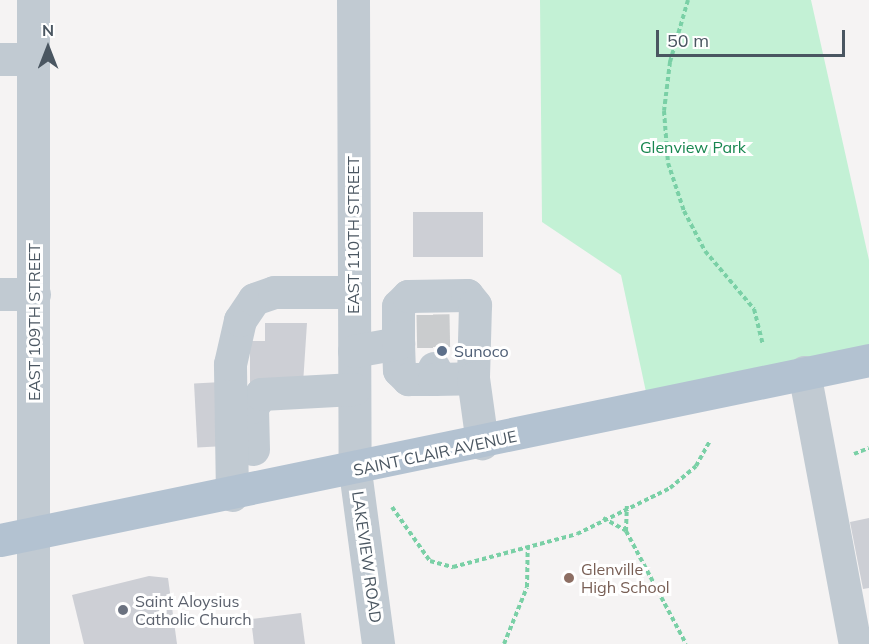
<!DOCTYPE html>
<style>
body{margin:0}
#map{position:relative;width:869px;height:644px;overflow:hidden;background:#f5f3f3;font-family:Mulish,sans-serif}
div>[style]{position:absolute}
[style*='--x']{left:calc(var(--x)*1px);top:calc(var(--y)*1px);width:calc(var(--w)*1px);rotate:calc(var(--a)*1deg)}
.green>*{inset:0;background:#c3f1d5}
.building>*{inset:0;background:#cdcfd5;transform-origin:0 0}
.minor-tunnel>*{height:33px;margin-top:-16.5px;transform-origin:0;background:repeating-linear-gradient(90deg,#caccce 0 33px,transparent 0 49px)}
.path>*{height:4px;margin-top:-2px;transform-origin:0;background:repeating-linear-gradient(90deg,#7ad0a6 0 4.5px,transparent 0 7.5px)}
.minor>*{height:33px;margin:-16.5px;padding:0 16.5px;transform-origin:16.5px;border-radius:16.5px;background:#c1cad2}
.major>*{height:33px;margin:-16.5px;padding:0 16.5px;transform-origin:16.5px;border-radius:16.5px;background:#b3c2d1}
.dots>*{width:16px;height:16px;translate:-50% -50%;box-sizing:border-box;border:3px solid #fff;border-radius:50%}
span{translate:-50% -50%;white-space:nowrap;text-align:center;line-height:1.15;-webkit-text-stroke:6px #fff;paint-order:stroke}
.park-label{font-size:16px;color:#17864f}
.street-label{font-size:16px;color:#4a5661}
.service-label{font-size:16px;color:#4e5e75}
.left{translate:0 -50%;text-align:left}
.education-label{font-size:16px;color:#785e54}
.worship-label{font-size:16px;color:#5b616d}
.north{position:absolute;left:18px;top:18px;width:60px;height:60px;-webkit-text-stroke:4px #fff;paint-order:stroke;rotate:0deg;font-size:16px;font-weight:700;line-height:24px;text-align:center;color:#4a5661}
.north::after{content:'';display:block;margin:auto;width:21px;height:27px;background:#4a5661;clip-path:polygon(50% 0,100% 100%,50% 72%,0 100%)}
.scale{position:absolute;left:656px;top:30px;width:189px;height:27px;box-sizing:border-box;border:3px solid #4a5661;border-top:0;padding-left:8px;font-size:18px;line-height:21px;white-space:nowrap;color:#4a5661;-webkit-text-stroke:4px #fff;paint-order:stroke}
</style>
<div id="map">
<div class="green">
<i style="clip-path:polygon(540px 0,811px 0,869px 260px,869px 360px,649px 406px,621px 275px,542px 222px)"></i>
</div>
<div class="building">
<i style="left:413px;top:212px;width:70px;height:45px"></i>
<i style="clip-path:polygon(265px 323px,307px 323px,303px 384px,250px 384px,250px 341px,265px 341px)"></i>
<i style="left:222px;top:382px;width:64px;height:28px;rotate:87deg"></i>
<i style="clip-path:polygon(869px 518px,869px 588px,863px 589px,850px 522px)"></i>
<i style="clip-path:polygon(149px 576px,168px 578px,177px 644px,84px 644px,72px 595px)"></i>
<i style="clip-path:polygon(301px 613px,305px 644px,254px 644px,251px 619px)"></i>
</div>
<div class="minor-tunnel">
<i style="--x:433;--y:314;--w:54;--a:88.9"></i>
</div>
<div class="path">
<i style="--x:688;--y:0;--w:65;--a:106.2"></i>
<i style="--x:670;--y:62;--w:49;--a:97"></i>
<i style="--x:664;--y:111;--w:52;--a:85.6"></i>
<i style="--x:668;--y:163;--w:51;--a:71.6"></i>
<i style="--x:684;--y:211;--w:45;--a:62.3"></i>
<i style="--x:705;--y:251;--w:76;--a:49.8"></i>
<i style="--x:754;--y:309;--w:37;--a:76"></i>
<i style="--x:854;--y:454;--w:16;--a:-22"></i>
<i style="--x:392;--y:507;--w:66;--a:54.9"></i>
<i style="--x:430;--y:561;--w:24;--a:15"></i>
<i style="--x:453;--y:567;--w:128;--a:-14.9"></i>
<i style="--x:577;--y:534;--w:104;--a:-26.3"></i>
<i style="--x:670;--y:488;--w:34;--a:-40"></i>
<i style="--x:696;--y:466;--w:29;--a:-61"></i>
<i style="--x:603;--y:518;--w:26;--a:29"></i>
<i style="--x:626;--y:531;--w:25;--a:-88"></i>
<i style="--x:626;--y:531;--w:128;--a:62"></i>
<i style="--x:504;--y:644;--w:61;--a:-68"></i>
<i style="--x:527;--y:587;--w:39;--a:-89"></i>
</div>
<div class="minor">
<i style="--x:33;--y:0;--w:644;--a:90"></i>
<i style="--x:353;--y:0;--w:471;--a:89.8"></i>
<i style="--x:355;--y:471;--w:175;--a:82.4"></i>
<i style="--x:0;--y:59;--w:33;--a:0"></i>
<i style="--x:0;--y:294;--w:34;--a:0"></i>
<i style="--x:398;--y:343;--w:27;--a:88"></i>
<i style="--x:399;--y:370;--w:13;--a:45"></i>
<i style="--x:408;--y:379;--w:26;--a:0"></i>
<i style="--x:354;--y:351;--w:45;--a:-10.3"></i>
<i style="--x:398;--y:343;--w:37;--a:-90"></i>
<i style="--x:398;--y:306;--w:14;--a:-45"></i>
<i style="--x:408;--y:296;--w:59;--a:-1"></i>
<i style="--x:467;--y:295;--w:13;--a:51"></i>
<i style="--x:475;--y:305;--w:73;--a:91.6"></i>
<i style="--x:434;--y:368;--w:11;--a:90"></i>
<i style="--x:434;--y:379;--w:39;--a:-1"></i>
<i style="--x:473;--y:378;--w:66;--a:82.1"></i>
<i style="--x:804;--y:372;--w:277;--a:79.4"></i>
<i style="--x:253;--y:449;--w:42;--a:-91.4"></i>
<i style="--x:252;--y:407;--w:16;--a:-55"></i>
<i style="--x:261;--y:394;--w:93;--a:-3.1"></i>
<i style="--x:232;--y:495;--w:131;--a:-90.9"></i>
<i style="--x:230;--y:364;--w:45;--a:-77.2"></i>
<i style="--x:240;--y:320;--w:25;--a:-56"></i>
<i style="--x:254;--y:299;--w:21;--a:-19"></i>
<i style="--x:274;--y:292;--w:79;--a:0"></i>
</div>
<div class="major">
<i style="--x:0;--y:540;--w:887;--a:-11.7"></i>
</div>
<div class="dots">
<i style="left:442px;top:351px;background:#5c6f8a"></i>
<i style="left:569px;top:578px;background:#8d6e63"></i>
<i style="left:123px;top:610px;background:#6b7280"></i>
</div>
<div class="park-label">
<span style="left:693px;top:147px">Glenview Park</span>
</div>
<div class="street-label">
<span style="left:353px;top:235px;rotate:-90deg">EAST 110TH STREET</span>
<span style="left:34px;top:322px;rotate:-90deg">EAST 109TH STREET</span>
<span style="left:435px;top:453px;rotate:-12deg">SAINT CLAIR AVENUE</span>
<span style="left:367px;top:557px;rotate:82deg">LAKEVIEW ROAD</span>
</div>
<div class="service-label">
<span class="left" style="left:454px;top:351px">Sunoco</span>
</div>
<div class="education-label">
<span class="left" style="left:581px;top:578px">Glenville<br>High School</span>
</div>
<div class="worship-label">
<span class="left" style="left:135px;top:610px">Saint Aloysius<br>Catholic Church</span>
</div>
<div class="north">N</div>
<div class="scale">50 m</div>
</div>
